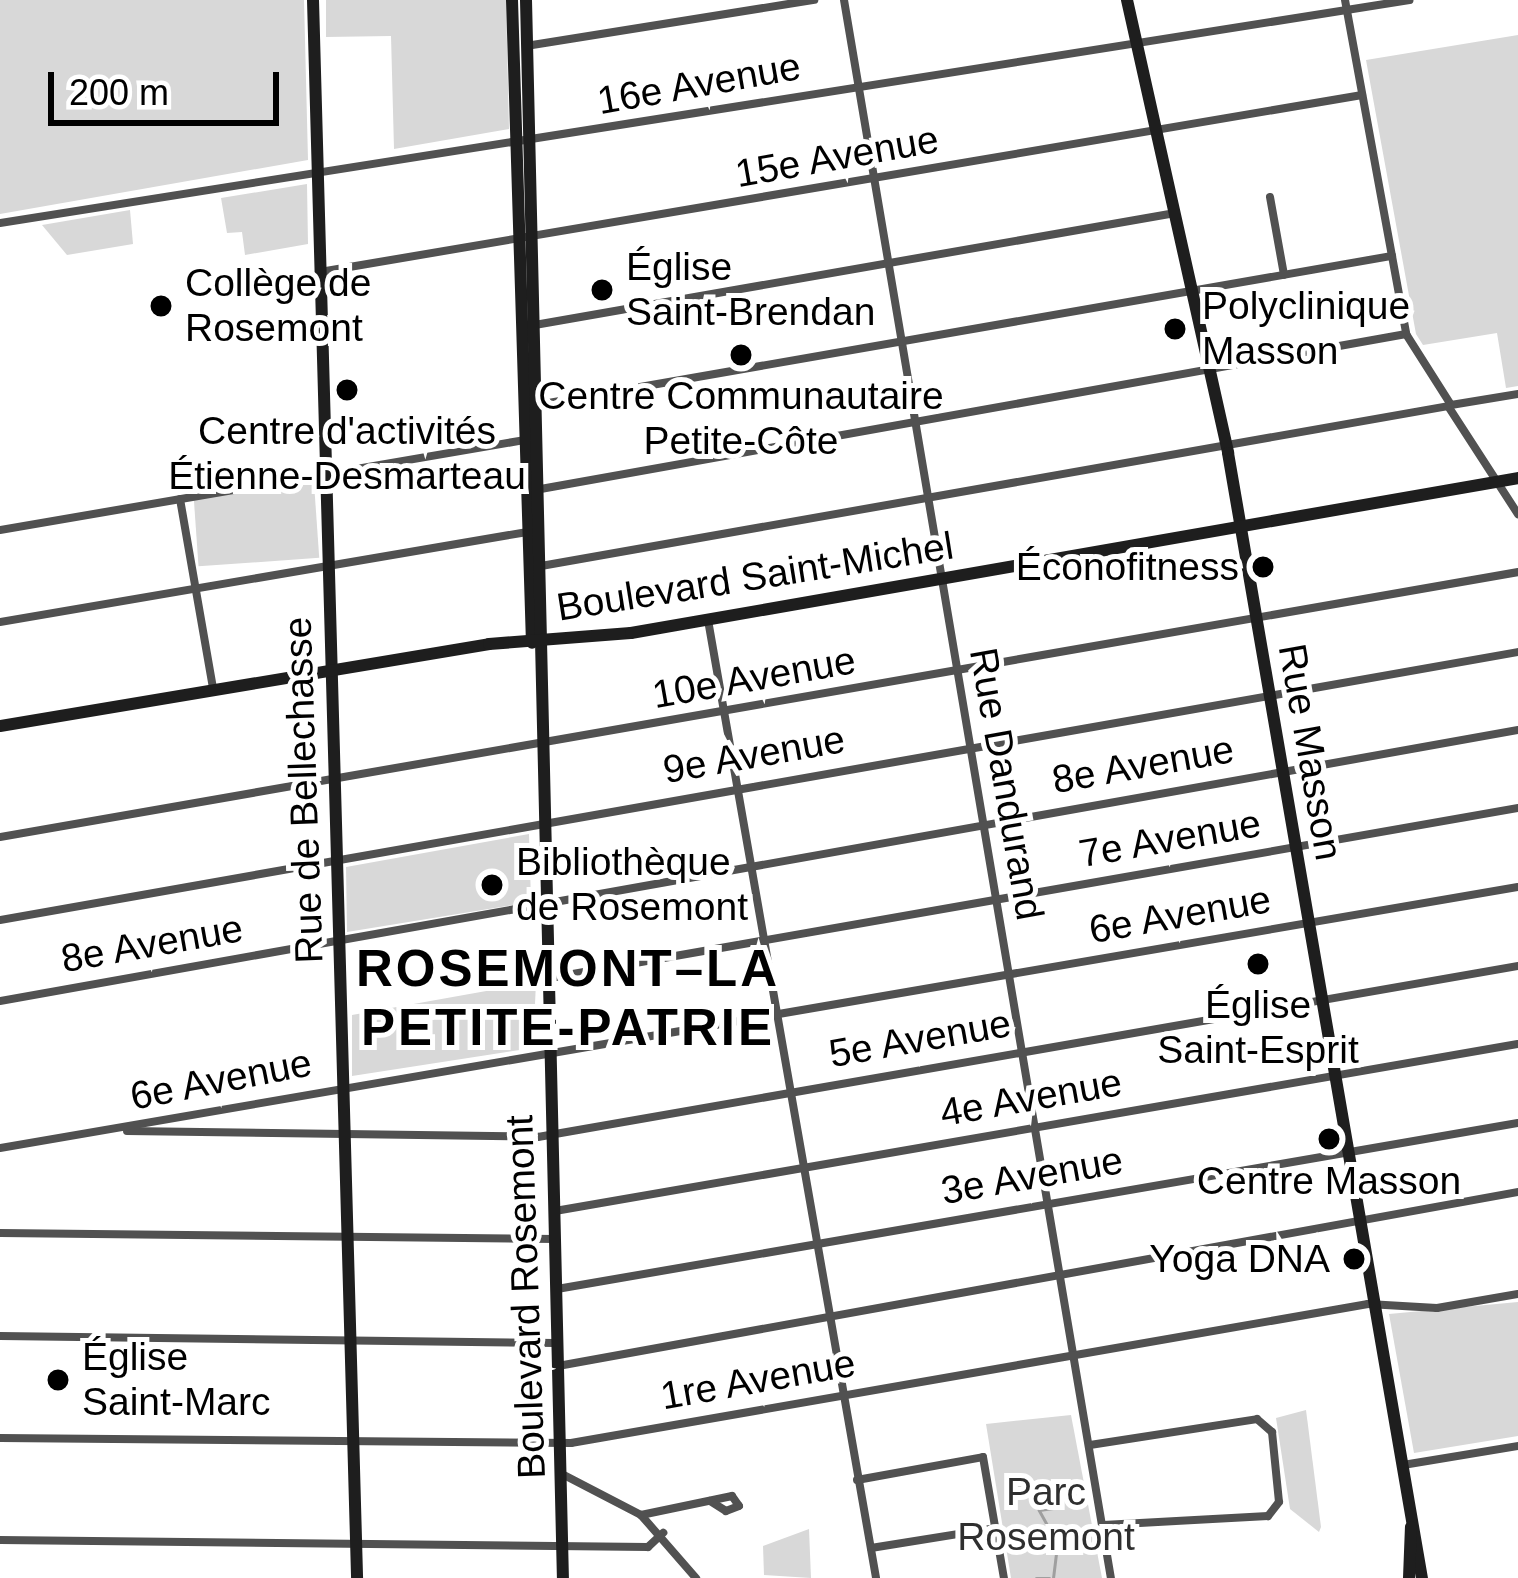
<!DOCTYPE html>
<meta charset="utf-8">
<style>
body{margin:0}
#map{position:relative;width:1518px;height:1578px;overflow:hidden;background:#fff;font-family:Arial,sans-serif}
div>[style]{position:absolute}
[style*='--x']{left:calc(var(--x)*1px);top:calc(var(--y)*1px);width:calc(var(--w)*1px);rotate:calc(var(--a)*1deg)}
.green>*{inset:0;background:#d8d8d8;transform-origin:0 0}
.stream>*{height:3px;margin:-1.5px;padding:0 1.5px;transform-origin:1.5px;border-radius:1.5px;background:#9f9f9f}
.street>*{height:8px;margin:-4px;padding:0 4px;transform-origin:4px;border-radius:4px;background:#515151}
.secondary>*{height:12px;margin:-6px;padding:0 6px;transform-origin:6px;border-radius:6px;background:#1e1e1e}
.dots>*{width:33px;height:33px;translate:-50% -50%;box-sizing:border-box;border:6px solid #fff;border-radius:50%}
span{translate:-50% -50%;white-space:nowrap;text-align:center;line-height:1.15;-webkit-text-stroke:10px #fff;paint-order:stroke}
.street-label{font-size:39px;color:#000}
.poi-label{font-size:39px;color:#000}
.left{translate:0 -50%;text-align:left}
.right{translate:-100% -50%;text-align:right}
.park-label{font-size:39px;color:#2f2f2f}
.district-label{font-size:51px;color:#000;font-weight:700;letter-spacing:3px}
.scale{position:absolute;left:48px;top:72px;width:231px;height:54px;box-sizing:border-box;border:6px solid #000;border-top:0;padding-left:15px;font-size:36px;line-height:42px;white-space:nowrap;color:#000;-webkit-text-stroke:9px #fff;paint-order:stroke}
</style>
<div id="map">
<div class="green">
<i style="clip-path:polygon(0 0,304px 0,308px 160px,0 214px)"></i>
<i style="clip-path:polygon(326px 0,506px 0,509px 129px,394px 149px,391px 36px,326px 37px)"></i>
<i style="clip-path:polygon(1518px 35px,1518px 386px,1506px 388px,1497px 333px,1423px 345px,1416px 334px,1366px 60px)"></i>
<i style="clip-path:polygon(307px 184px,308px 244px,245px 255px,242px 232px,227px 233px,221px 198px)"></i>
<i style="clip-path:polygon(130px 210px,133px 244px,67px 255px,42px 225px)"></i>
<i style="left:314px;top:483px;width:75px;height:121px;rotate:86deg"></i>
<i style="clip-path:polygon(529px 834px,531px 902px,347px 932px,346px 867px)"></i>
<i style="clip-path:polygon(536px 982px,533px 1048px,352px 1076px,352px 1015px)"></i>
<i style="clip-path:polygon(1518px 1302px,1518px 1436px,1414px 1453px,1389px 1314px)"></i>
<i style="clip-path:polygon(1306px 1410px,1321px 1527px,1319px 1532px,1290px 1509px,1276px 1418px)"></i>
<i style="clip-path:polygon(1071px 1415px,1102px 1578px,1011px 1578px,986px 1424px)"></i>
<i style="clip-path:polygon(809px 1529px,811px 1578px,764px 1575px,763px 1546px)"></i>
</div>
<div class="stream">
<i style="--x:1036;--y:1578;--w:13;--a:0"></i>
<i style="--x:1053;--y:1578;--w:35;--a:-83"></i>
<i style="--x:1057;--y:1543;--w:38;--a:-119"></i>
<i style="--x:1039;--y:1510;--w:14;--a:-8"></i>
</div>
<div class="street">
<i style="--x:844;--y:0;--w:1600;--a:80.4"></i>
<i style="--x:1345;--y:0;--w:340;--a:79.6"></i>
<i style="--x:1406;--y:334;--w:84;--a:57.6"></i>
<i style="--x:1451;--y:405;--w:68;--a:-9.3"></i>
<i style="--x:526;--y:46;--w:292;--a:-9.1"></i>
<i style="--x:1270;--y:197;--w:79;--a:79.8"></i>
<i style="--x:0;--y:223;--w:1427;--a:-8.99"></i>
<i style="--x:320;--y:272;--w:1057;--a:-9.64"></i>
<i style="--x:529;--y:326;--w:656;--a:-9.92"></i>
<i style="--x:537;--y:405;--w:868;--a:-9.89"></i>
<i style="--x:535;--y:490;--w:885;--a:-10.15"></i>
<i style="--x:180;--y:499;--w:193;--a:80.1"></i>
<i style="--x:0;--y:530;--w:533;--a:-9.73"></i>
<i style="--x:541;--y:566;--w:921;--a:-10"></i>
<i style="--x:1448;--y:406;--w:129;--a:57.1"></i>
<i style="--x:708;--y:620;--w:973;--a:80.05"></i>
<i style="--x:0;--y:622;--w:541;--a:-9.69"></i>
<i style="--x:0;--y:837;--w:1541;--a:-9.9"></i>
<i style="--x:0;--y:920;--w:1541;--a:-10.01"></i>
<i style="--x:550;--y:978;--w:983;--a:-9.96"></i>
<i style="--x:0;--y:1001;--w:1542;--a:-10.12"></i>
<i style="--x:127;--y:1131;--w:411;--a:0.8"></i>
<i style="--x:538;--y:1137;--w:995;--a:-9.9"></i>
<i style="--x:0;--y:1148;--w:1540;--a:-9.76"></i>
<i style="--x:555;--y:1211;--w:977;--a:-9.84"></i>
<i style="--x:0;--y:1233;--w:555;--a:0.62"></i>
<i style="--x:557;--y:1289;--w:975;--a:-9.8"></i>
<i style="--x:0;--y:1336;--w:556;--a:0.72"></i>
<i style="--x:558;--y:1366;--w:976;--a:-10.27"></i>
<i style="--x:0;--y:1438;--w:571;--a:0.5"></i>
<i style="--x:571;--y:1443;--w:809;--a:-9.89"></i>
<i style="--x:1368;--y:1304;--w:69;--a:3.3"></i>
<i style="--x:1437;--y:1308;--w:82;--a:-9.8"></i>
<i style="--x:1090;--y:1445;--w:169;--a:-8.8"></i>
<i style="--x:1257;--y:1419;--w:20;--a:41"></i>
<i style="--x:1272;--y:1432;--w:70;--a:84.3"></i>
<i style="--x:1279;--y:1502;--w:18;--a:128"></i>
<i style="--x:1268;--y:1516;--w:165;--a:176.9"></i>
<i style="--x:1403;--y:1465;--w:117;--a:-9.4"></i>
<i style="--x:562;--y:1474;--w:89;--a:27.4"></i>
<i style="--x:641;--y:1515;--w:84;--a:48.9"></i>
<i style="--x:857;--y:1480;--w:128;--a:-10.3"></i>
<i style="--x:983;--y:1457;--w:123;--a:80.2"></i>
<i style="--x:641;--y:1515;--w:93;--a:-11.8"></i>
<i style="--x:732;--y:1496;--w:12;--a:55"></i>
<i style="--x:739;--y:1506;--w:14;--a:159"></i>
<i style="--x:726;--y:1511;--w:19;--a:-148"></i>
<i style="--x:0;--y:1540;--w:648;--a:0.62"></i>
<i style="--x:648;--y:1547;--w:21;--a:-43"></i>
<i style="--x:871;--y:1548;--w:127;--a:-9.1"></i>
</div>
<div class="secondary">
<i style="--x:313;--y:0;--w:1579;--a:88.4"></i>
<i style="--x:512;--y:0;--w:643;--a:88.22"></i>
<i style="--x:526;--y:0;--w:1578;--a:88.66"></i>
<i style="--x:1127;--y:0;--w:464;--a:77.4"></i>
<i style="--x:1228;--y:453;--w:1142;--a:80.22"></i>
<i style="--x:0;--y:726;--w:496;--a:-9.5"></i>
<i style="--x:489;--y:644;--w:142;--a:-4.4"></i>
<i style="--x:631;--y:633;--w:900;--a:-9.91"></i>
<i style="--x:1409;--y:1578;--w:51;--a:-87.8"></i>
</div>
<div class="dots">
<i style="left:602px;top:290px;background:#000"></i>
<i style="left:161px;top:306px;background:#000"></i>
<i style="left:1175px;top:329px;background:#000"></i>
<i style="left:741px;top:355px;background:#000"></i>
<i style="left:347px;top:390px;background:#000"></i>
<i style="left:1263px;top:567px;background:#000"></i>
<i style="left:492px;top:885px;background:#000"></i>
<i style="left:1258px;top:964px;background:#000"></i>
<i style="left:1329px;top:1139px;background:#000"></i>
<i style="left:1354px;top:1259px;background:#000"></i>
<i style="left:58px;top:1380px;background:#000"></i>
</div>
<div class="street-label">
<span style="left:699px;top:84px;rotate:-10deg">16e Avenue</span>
<span style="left:837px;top:157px;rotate:-10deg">15e Avenue</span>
<span style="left:755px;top:577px;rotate:-9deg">Boulevard Saint-Michel</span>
<span style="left:754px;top:678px;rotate:-10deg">10e Avenue</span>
<span style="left:1310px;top:752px;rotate:80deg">Rue Masson</span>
<span style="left:754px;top:755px;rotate:-10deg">9e Avenue</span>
<span style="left:1143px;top:765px;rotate:-10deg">8e Avenue</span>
<span style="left:1006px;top:784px;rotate:80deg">Rue Dandurand</span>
<span style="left:304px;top:790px;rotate:-92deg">Rue de Bellechasse</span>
<span style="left:1170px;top:839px;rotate:-10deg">7e Avenue</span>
<span style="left:1180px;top:915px;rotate:-10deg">6e Avenue</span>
<span style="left:152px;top:944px;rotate:-10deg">8e Avenue</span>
<span style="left:920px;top:1039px;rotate:-10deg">5e Avenue</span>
<span style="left:221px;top:1080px;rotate:-11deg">6e Avenue</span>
<span style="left:1031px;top:1098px;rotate:-10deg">4e Avenue</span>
<span style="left:1032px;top:1176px;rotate:-10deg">3e Avenue</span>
<span style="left:526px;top:1297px;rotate:-92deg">Boulevard Rosemont</span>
<span style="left:758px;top:1380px;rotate:-10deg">1re Avenue</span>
</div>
<div class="poi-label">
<span class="left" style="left:626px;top:290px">Église<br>Saint-Brendan</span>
<span class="left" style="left:185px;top:306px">Collège de<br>Rosemont</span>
<span class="left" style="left:1202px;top:329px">Polyclinique<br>Masson</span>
<span style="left:741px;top:419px">Centre Communautaire<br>Petite-Côte</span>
<span style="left:347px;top:454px">Centre d'activités<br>Étienne-Desmarteau</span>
<span class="right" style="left:1239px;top:567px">Éconofitness</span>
<span class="left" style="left:516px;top:885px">Bibliothèque<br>de Rosemont</span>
<span style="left:1258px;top:1028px">Église<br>Saint-Esprit</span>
<span style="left:1329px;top:1181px">Centre Masson</span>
<span class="right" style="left:1330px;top:1259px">Yoga DNA</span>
<span class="left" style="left:82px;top:1380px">Église<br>Saint-Marc</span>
</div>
<div class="park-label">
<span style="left:1046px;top:1515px">Parc<br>Rosemont</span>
</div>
<div class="district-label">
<span style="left:568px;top:999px">ROSEMONT–LA<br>PETITE-PATRIE</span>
</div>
<div class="scale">200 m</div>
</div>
